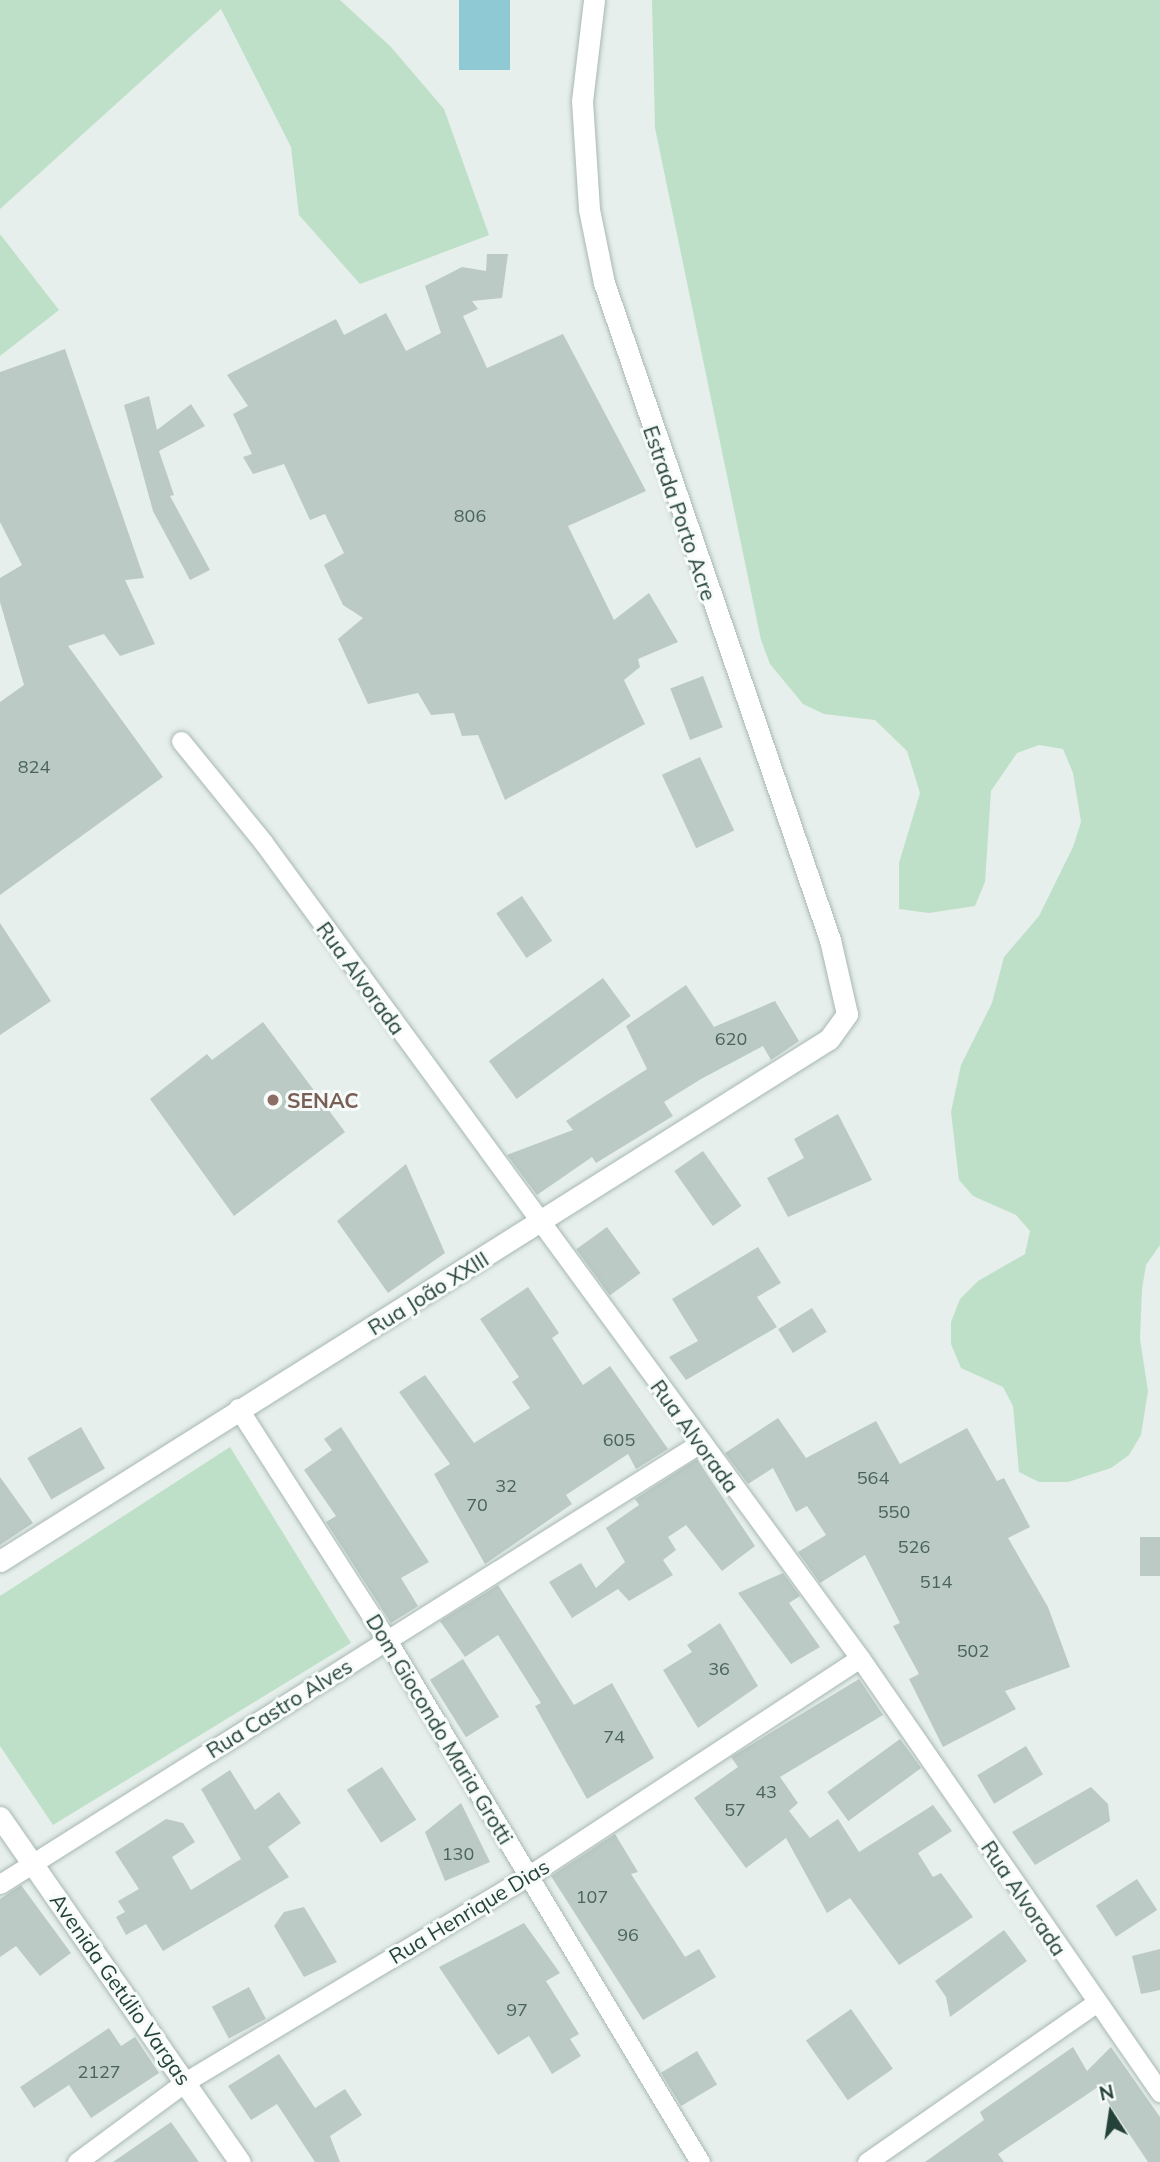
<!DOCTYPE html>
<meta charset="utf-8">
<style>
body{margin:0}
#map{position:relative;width:1160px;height:2162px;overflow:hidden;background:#e6efeb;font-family:Mulish,sans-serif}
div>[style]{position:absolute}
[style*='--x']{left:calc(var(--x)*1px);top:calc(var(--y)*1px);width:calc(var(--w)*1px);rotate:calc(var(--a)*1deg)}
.green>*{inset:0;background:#bfe0c8}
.water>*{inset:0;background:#8ec9d4;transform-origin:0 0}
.building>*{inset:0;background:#bbcac4;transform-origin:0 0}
.roads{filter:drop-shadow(0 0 2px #a8b8b2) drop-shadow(0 0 2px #a8b8b2)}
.street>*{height:19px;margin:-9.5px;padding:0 9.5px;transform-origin:9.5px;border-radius:9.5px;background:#fff}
.secondary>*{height:21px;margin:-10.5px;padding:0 10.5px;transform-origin:10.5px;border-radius:10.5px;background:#fff}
.dots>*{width:19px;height:19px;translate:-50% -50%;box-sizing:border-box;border:4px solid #f7fbf9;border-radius:50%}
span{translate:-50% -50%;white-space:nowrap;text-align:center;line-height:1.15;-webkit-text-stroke:6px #f7fbf9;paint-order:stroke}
.number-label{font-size:18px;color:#4a645c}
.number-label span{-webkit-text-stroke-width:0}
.street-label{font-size:21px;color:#24423a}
.education-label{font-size:21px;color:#785e54;font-weight:700}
.left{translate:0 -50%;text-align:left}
.north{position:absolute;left:1076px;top:2078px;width:70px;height:70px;-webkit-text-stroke:5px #f7fbf9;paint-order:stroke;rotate:348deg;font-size:19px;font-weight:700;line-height:28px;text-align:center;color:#24423a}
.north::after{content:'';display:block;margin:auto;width:24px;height:32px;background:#24423a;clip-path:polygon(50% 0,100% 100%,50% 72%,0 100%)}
</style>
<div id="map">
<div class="green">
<i style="clip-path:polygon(0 0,340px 0,391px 47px,444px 109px,489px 235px,360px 284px,299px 215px,291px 147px,221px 9px,0 209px)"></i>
<i style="clip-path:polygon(652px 0,1160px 0,1160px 1245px,1146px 1265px,1142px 1289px,1140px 1339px,1148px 1391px,1141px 1435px,1129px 1455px,1111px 1468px,1068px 1482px,1039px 1482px,1019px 1472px,1013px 1406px,1003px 1387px,961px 1368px,951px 1344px,951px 1322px,960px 1299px,978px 1281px,1025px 1254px,1030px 1231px,1016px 1215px,973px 1196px,959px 1180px,951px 1112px,961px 1065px,992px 1003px,1004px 957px,1039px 916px,1073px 847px,1081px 822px,1073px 773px,1063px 749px,1039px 745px,1017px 753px,991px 791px,985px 882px,975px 906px,929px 913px,899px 909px,899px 863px,920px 793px,907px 751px,875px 720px,824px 714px,803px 704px,770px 664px,761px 640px,655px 128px)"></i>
<i style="clip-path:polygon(0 234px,59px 310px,0 356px)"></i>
<i style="clip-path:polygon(230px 1447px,351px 1643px,53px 1825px,0 1746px,0 1596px)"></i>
</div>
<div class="water">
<i style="left:459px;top:0;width:51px;height:70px"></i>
</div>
<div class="building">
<i style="clip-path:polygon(487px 254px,508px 254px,502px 298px,472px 301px,478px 309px,463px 316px,487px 368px,563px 334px,646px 491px,568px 526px,614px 620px,649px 593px,678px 642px,638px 659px,640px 667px,624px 680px,645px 724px,505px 800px,478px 735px,462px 736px,454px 713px,431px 715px,418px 693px,368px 704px,338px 639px,363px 618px,343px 605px,324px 565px,344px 553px,325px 514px,310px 520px,284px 464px,253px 474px,243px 457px,252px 454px,233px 414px,248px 406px,227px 375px,336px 319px,344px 335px,386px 313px,406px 351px,441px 333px,425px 286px,462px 267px,486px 271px)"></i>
<i style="clip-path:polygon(65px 349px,144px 578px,125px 580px,155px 644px,120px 656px,104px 634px,68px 646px,163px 777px,0 895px,0 702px,24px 685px,0 602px,0 578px,22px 565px,0 522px,0 372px)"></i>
<i style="clip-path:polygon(149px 396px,157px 430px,191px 404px,205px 426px,159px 451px,174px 495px,170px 496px,210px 570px,190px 580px,153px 511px,124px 405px)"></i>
<i style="left:703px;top:676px;width:55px;height:35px;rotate:69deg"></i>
<i style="left:700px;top:757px;width:81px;height:42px;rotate:65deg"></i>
<i style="left:522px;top:896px;width:54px;height:31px;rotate:56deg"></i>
<i style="clip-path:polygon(0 923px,51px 1001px,0 1035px)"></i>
<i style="left:603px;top:978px;width:47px;height:141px;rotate:54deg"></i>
<i style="clip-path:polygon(686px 985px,714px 1027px,775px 1001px,799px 1041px,771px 1060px,763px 1046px,701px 1079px,664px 1102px,673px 1116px,596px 1163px,592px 1157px,537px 1195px,507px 1155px,573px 1130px,566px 1121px,647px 1069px,626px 1026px)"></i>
<i style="clip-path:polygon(263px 1022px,345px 1132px,234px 1216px,150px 1099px,207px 1054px,212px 1060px)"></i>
<i style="clip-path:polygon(838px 1114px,872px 1180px,788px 1217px,767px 1178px,804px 1158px,794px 1139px)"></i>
<i style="left:703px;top:1151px;width:67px;height:35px;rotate:55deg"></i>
<i style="clip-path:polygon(406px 1164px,445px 1253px,388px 1293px,337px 1221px)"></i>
<i style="left:607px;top:1227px;width:57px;height:38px;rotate:54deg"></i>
<i style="clip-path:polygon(758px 1247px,781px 1283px,757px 1297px,777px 1327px,686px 1380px,669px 1357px,698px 1341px,672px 1299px)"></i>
<i style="clip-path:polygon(528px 1287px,559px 1333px,552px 1338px,583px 1385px,610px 1366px,668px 1449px,636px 1469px,628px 1454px,566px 1495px,572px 1504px,485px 1564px,434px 1474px,450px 1464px,399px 1392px,425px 1375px,474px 1443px,530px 1408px,512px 1382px,519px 1377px,480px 1319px)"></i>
<i style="left:812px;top:1308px;width:28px;height:40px;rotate:58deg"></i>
<i style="clip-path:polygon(778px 1418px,806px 1458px,876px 1421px,900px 1464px,967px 1428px,997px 1481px,1004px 1478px,1030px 1527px,1008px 1538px,1048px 1607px,1070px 1667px,1005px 1691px,1016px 1709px,943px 1747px,909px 1679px,919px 1674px,893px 1626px,900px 1623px,865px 1555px,820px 1583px,798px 1552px,826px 1535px,807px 1506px,796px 1512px,773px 1468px,748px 1484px,725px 1453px)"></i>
<i style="left:81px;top:1427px;width:48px;height:62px;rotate:60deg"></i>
<i style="clip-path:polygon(341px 1427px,429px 1562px,401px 1578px,418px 1606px,391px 1623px,326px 1522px,336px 1516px,304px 1470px,332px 1450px,324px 1439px)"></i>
<i style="clip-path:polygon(697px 1459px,755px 1546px,722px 1571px,686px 1525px,668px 1537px,676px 1550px,663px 1560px,673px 1575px,629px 1601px,618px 1589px,572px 1618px,549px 1582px,581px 1563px,596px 1588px,625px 1562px,606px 1528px,639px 1505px,635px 1499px)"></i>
<i style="clip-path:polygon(0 1477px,33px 1523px,0 1545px)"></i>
<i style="left:1160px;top:1537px;width:39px;height:20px;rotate:90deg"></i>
<i style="clip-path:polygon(783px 1573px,800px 1596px,789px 1603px,820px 1647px,791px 1664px,738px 1593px)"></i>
<i style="clip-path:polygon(498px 1585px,574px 1705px,612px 1683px,654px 1758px,587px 1799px,535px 1706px,541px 1703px,498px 1635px,465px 1657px,440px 1621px)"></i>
<i style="clip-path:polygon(720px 1623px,758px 1686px,698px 1728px,663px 1670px,692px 1652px,687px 1645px)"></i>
<i style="left:463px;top:1659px;width:68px;height:39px;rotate:58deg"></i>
<i style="clip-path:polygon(859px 1679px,883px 1715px,780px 1777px,798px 1803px,789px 1811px,810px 1838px,838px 1819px,859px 1852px,933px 1805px,952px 1831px,918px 1853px,933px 1877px,941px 1873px,973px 1917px,899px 1965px,850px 1898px,827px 1913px,786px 1838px,746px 1868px,694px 1798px,738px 1767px,731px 1757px)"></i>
<i style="left:900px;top:1739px;width:36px;height:90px;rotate:54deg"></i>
<i style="left:1026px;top:1746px;width:33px;height:57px;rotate:59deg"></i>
<i style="left:382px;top:1767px;width:63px;height:42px;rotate:57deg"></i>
<i style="clip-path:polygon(230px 1770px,255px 1810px,279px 1792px,301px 1823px,268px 1847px,289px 1877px,163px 1951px,146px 1924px,126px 1935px,116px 1917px,125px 1912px,118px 1901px,139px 1889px,115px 1852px,166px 1819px,183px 1823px,195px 1842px,172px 1857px,191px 1890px,241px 1859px,201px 1789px)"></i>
<i style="clip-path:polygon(1091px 1787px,1108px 1804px,1110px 1821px,1035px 1865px,1012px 1832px)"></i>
<i style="clip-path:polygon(461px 1803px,490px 1862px,445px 1881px,425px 1832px)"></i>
<i style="clip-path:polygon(615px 1834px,638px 1872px,631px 1874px,685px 1957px,699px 1949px,716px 1977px,643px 2020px,551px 1876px)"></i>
<i style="left:1137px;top:1879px;width:37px;height:49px;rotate:57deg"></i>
<i style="clip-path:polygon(21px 1885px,71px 1953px,40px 1976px,16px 1946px,0 1957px,0 1899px)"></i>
<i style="clip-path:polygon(304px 1907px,337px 1962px,304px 1977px,274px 1926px,284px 1912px)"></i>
<i style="clip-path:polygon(524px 1923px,560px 1973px,546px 1981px,579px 2034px,570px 2039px,581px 2056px,552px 2074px,529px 2036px,498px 2055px,439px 1967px)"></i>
<i style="clip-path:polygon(1004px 1930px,1027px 1961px,950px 2017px,946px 1997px,935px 1981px)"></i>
<i style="clip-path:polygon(1160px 1949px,1160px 1990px,1141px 1994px,1132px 1956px)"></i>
<i style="left:249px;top:1987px;width:36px;height:42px;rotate:62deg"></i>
<i style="left:851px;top:2009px;width:73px;height:55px;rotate:55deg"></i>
<i style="clip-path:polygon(109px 2028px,121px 2046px,135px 2037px,159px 2073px,91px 2118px,69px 2085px,34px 2108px,20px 2087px)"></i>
<i style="clip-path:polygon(1073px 2047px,1087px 2071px,1111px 2047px,1160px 2117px,1160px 2162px,1148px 2162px,1098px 2087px,998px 2154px,1004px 2162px,925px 2162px,984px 2120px,980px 2112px)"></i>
<i style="left:697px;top:2051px;width:39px;height:42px;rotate:59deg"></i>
<i style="clip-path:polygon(279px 2054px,315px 2108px,345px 2089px,362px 2115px,330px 2136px,340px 2162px,315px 2162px,277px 2104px,251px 2120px,228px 2086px)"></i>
<i style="clip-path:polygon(171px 2122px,199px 2162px,113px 2162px)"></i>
</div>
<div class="roads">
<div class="street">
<i style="--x:181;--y:741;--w:130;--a:50.9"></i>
<i style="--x:263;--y:842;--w:1011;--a:53.81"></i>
<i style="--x:860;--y:1658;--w:528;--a:55.35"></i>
<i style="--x:238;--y:1408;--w:276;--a:57.3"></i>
<i style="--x:387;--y:1640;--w:609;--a:59.05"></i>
<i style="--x:0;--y:1884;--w:827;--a:-32.21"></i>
<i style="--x:77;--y:2162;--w:134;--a:-36.5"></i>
<i style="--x:185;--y:2082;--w:400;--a:-31"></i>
<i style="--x:528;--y:1876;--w:397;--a:-33.3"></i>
<i style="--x:867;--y:2162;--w:279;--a:-34.8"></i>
</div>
<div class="secondary">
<i style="--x:0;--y:1561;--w:980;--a:-32.2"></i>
<i style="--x:829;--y:1039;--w:31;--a:-54"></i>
<i style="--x:847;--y:1014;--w:76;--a:-102.9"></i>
<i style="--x:830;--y:940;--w:695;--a:-108.98"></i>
<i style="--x:604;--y:283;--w:76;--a:-101.5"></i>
<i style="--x:589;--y:209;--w:108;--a:-93.7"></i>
<i style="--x:582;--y:101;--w:102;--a:-83.2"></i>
<i style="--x:0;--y:1817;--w:420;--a:55.2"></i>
</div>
</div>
<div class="dots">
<i style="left:273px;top:1100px;background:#8d6e63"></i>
</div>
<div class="number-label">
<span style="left:470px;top:516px">806</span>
<span style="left:34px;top:767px">824</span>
<span style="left:731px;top:1039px">620</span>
<span style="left:619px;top:1440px">605</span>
<span style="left:873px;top:1478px">564</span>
<span style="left:506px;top:1486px">32</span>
<span style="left:477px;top:1505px">70</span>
<span style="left:894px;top:1512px">550</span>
<span style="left:914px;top:1547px">526</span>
<span style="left:936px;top:1582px">514</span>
<span style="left:973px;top:1651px">502</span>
<span style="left:719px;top:1669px">36</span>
<span style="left:614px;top:1737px">74</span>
<span style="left:766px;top:1792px">43</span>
<span style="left:735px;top:1810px">57</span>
<span style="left:458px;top:1854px">130</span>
<span style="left:592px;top:1897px">107</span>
<span style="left:628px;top:1935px">96</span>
<span style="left:517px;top:2010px">97</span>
<span style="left:99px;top:2072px">2127</span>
</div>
<div class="street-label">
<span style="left:680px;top:513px;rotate:71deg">Estrada Porto Acre</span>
<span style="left:361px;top:978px;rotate:54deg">Rua Alvorada</span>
<span style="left:428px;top:1293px;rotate:-32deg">Rua João XXIII</span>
<span style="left:695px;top:1436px;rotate:54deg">Rua Alvorada</span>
<span style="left:279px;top:1708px;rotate:-32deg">Rua Castro Alves</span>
<span style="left:440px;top:1729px;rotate:59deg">Dom Giocondo Maria Grotti</span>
<span style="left:1024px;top:1898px;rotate:56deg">Rua Alvorada</span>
<span style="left:469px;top:1911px;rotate:-31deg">Rua Henrique Dias</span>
<span style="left:121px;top:1989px;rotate:55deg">Avenida Getúlio Vargas</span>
</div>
<div class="education-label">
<span class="left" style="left:287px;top:1100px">SENAC</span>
</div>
<div class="north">N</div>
</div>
